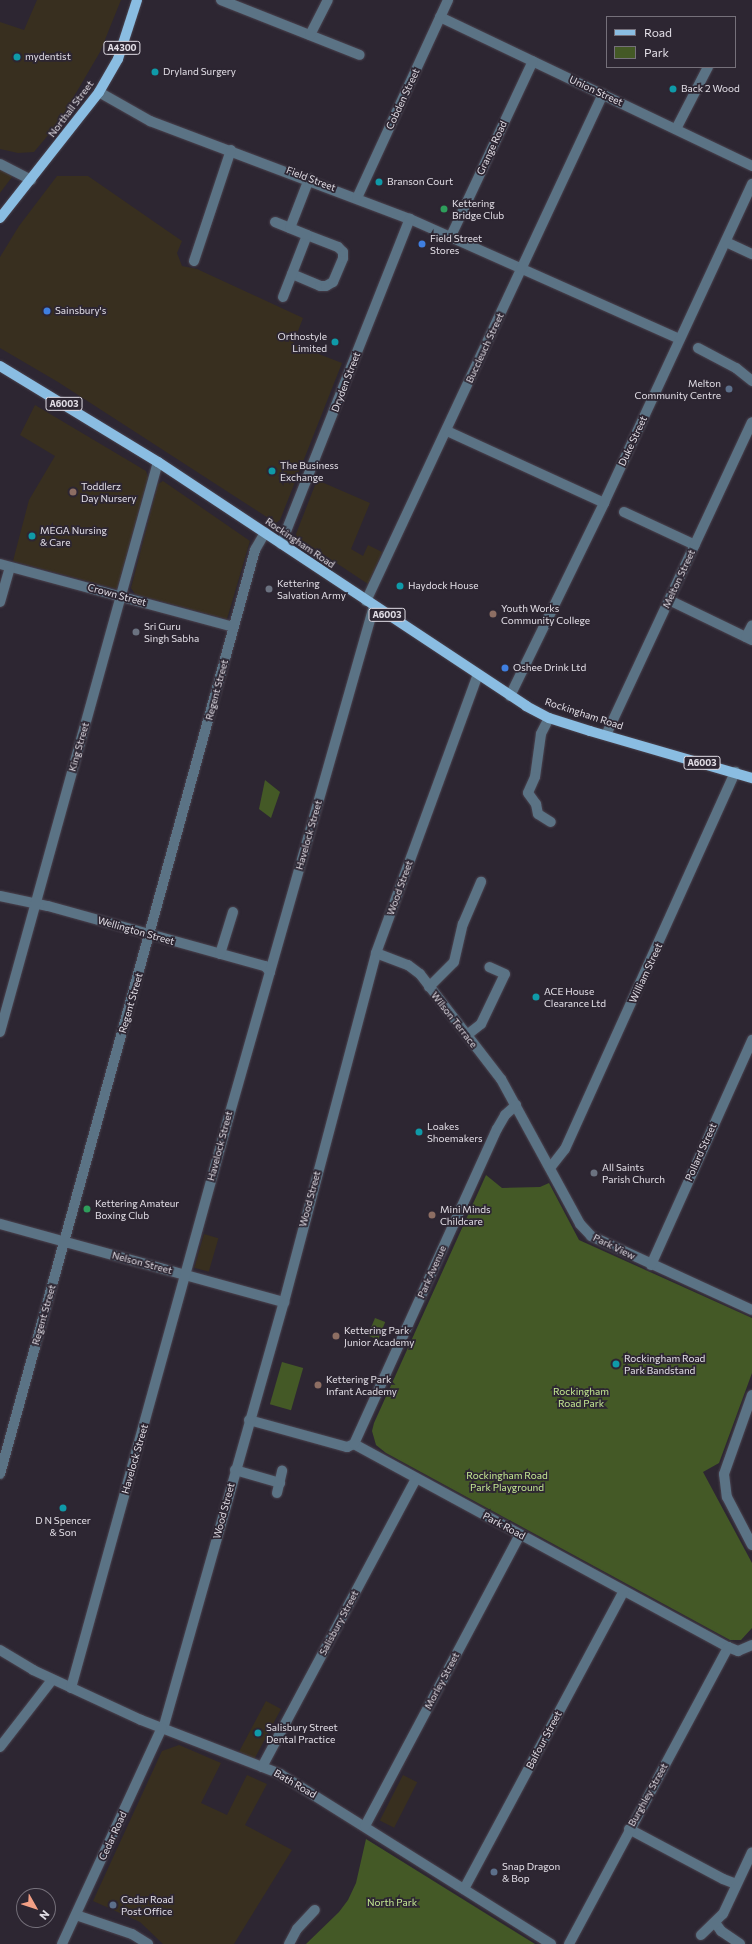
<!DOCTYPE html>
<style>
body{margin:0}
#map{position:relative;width:752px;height:1944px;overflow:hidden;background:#2d2632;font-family:Commissioner,sans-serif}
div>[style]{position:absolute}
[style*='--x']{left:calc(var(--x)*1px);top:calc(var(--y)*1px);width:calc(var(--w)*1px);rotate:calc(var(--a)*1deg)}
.commercial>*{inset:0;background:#382f1f;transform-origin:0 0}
.green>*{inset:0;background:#445926;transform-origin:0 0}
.roads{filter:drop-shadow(0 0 1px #4a434f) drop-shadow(0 0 1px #4a434f)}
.minor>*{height:10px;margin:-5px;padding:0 5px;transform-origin:5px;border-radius:5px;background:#5b7385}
.major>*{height:10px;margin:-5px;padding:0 5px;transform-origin:5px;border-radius:5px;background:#8abde2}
.dots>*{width:11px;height:11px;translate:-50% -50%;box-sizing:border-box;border:2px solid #2d2632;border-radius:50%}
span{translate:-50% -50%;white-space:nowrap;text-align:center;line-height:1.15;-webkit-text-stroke:3.5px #2d2632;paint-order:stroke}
.shield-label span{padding:1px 3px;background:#2d2632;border:1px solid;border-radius:3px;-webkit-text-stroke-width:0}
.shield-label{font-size:9px;color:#e2dee6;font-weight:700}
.poi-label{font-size:10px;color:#e2dee6}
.left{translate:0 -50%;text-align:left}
.right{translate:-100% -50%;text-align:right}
.street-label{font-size:10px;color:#e2dee6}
.park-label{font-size:10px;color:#c5ea93}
.legend{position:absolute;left:606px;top:16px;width:130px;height:52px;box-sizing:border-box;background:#2d2632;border:1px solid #75707a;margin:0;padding:5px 7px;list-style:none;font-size:12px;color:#e2dee6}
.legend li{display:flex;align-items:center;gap:8px;height:20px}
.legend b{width:20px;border:1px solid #75707a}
.north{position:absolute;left:16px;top:1888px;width:40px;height:40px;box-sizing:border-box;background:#2d2632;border:1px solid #75707a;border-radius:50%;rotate:129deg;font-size:11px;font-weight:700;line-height:16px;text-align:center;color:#e2dee6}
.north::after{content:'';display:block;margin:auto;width:14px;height:18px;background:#f39f85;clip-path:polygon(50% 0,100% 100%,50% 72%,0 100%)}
</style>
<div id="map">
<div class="commercial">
<i style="clip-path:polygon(37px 0,121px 0,100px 52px,59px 122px,34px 152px,18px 153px,0 149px,0 22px,24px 30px)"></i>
<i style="clip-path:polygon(0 168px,12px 177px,0 193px)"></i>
<i style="clip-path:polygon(57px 176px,88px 176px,182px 241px,177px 253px,182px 266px,197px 269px,303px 318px,293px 344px,342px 363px,280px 520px,276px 523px,58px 382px,0 348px,0 257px,19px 226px)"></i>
<i style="clip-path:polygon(35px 405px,146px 471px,148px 477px,117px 589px,13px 561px,29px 500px,55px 456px,20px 435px)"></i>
<i style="clip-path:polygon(317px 480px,370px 503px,351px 549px,363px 556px,368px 545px,382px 552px,368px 584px,297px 537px,296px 534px)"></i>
<i style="clip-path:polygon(163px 481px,250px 541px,227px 619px,135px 594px,131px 588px,158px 484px)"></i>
<i style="left:204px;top:1234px;width:15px;height:35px;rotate:16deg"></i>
<i style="left:266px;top:1701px;width:17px;height:57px;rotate:28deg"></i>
<i style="clip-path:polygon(179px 1745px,221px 1763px,201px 1803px,227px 1815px,247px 1775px,267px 1784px,245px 1825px,292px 1850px,234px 1944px,163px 1944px,140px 1922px,93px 1901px,162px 1751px)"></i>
<i style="left:403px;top:1775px;width:16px;height:51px;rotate:27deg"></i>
</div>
<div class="green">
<i style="clip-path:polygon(265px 780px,280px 792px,271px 818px,259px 809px)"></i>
<i style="clip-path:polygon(486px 1175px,502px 1188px,540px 1187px,549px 1183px,579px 1240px,752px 1318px,752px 1373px,719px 1463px,703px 1472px,752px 1563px,752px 1628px,741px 1640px,730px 1640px,386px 1453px,376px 1445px,372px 1431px,374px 1423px)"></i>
<i style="left:375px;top:1318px;width:11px;height:19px;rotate:22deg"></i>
<i style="left:282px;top:1362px;width:22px;height:44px;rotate:16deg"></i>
<i style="clip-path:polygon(366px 1839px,535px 1944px,306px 1944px,339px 1912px,348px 1900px,356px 1883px)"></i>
</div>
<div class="roads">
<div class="minor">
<i style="--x:221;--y:0;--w:149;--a:21.6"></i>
<i style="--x:440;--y:17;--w:346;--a:25.5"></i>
<i style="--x:310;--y:35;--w:39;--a:-63"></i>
<i style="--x:99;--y:92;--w:59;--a:29.6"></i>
<i style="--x:150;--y:121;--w:278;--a:20.7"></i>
<i style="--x:410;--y:219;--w:295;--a:24"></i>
<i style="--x:676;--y:129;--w:70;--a:-62.7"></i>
<i style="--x:0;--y:164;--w:35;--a:27"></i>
<i style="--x:357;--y:198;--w:218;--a:-65.3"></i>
<i style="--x:275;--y:222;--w:16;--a:22"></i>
<i style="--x:451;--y:236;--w:193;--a:-64.9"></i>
<i style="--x:726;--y:242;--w:29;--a:25"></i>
<i style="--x:194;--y:261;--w:117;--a:-71.6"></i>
<i style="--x:292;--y:274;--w:30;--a:23"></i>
<i style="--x:320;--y:286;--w:6;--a:0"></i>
<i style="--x:326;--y:286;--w:8;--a:-30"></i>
<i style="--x:333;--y:282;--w:26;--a:-67"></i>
<i style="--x:343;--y:258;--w:6;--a:-90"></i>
<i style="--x:343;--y:252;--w:7;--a:-135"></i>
<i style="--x:338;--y:247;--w:33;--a:-159"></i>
<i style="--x:283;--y:297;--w:66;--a:-68.8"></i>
<i style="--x:307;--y:235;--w:18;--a:-158"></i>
<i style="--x:290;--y:228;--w:53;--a:-68.8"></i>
<i style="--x:698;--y:348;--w:43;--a:27.8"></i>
<i style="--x:736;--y:368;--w:21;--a:39"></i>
<i style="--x:447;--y:431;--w:173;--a:24.6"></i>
<i style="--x:624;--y:512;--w:78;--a:24.9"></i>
<i style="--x:281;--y:544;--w:350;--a:-68.4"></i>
<i style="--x:0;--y:564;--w:242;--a:15.1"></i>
<i style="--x:669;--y:600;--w:92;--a:25.7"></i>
<i style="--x:366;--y:601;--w:560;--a:-64.95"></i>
<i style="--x:0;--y:602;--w:36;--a:-74"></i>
<i style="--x:746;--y:637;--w:13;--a:-63"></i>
<i style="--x:510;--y:696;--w:215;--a:-64"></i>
<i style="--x:604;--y:503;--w:352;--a:-65.1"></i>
<i style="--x:549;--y:718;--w:18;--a:117"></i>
<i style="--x:541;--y:734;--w:43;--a:97.9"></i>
<i style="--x:535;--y:777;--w:17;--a:114"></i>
<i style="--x:528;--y:793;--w:14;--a:54"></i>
<i style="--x:536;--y:804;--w:10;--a:79"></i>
<i style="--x:538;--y:814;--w:15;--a:32"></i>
<i style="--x:606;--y:735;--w:345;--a:-65"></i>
<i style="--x:0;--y:896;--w:49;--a:11.8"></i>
<i style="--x:48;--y:906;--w:225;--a:15.5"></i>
<i style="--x:265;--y:966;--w:8;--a:50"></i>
<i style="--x:376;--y:953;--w:34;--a:21"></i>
<i style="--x:408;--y:965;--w:15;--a:37"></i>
<i style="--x:420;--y:974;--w:133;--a:52.4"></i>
<i style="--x:501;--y:1079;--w:165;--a:61.4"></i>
<i style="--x:580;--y:1224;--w:16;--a:47"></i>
<i style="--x:591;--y:1236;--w:177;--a:24.7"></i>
<i style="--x:220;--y:954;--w:44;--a:-72.8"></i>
<i style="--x:429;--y:987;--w:35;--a:-45"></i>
<i style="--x:454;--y:962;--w:39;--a:-77"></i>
<i style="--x:463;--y:924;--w:46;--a:-66.8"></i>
<i style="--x:0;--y:1032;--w:591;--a:-74.51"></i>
<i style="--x:467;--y:1035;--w:18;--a:-38"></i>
<i style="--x:481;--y:1024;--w:55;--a:-64.4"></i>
<i style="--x:505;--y:974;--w:17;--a:-156"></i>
<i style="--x:550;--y:1168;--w:24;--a:-52"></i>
<i style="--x:565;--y:1149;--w:414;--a:-65.7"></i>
<i style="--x:0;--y:1224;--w:295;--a:15.4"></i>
<i style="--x:651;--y:1265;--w:247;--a:-65.8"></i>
<i style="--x:752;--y:1395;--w:84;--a:109.5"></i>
<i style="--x:724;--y:1474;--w:23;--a:83"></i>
<i style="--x:727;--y:1497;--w:54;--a:62.5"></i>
<i style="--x:249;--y:1420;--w:102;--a:15.4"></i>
<i style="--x:347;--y:1447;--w:8;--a:-23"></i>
<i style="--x:354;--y:1444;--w:426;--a:28.5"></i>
<i style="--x:728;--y:1647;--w:11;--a:22"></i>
<i style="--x:738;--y:1651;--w:15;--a:-23"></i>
<i style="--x:354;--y:1444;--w:346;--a:-65.6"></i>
<i style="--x:497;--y:1129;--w:16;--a:-60"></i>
<i style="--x:505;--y:1115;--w:15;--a:-42"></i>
<i style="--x:235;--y:1470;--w:47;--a:16.1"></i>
<i style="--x:0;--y:1474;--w:959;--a:-74.57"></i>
<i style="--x:255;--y:550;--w:20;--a:-60"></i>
<i style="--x:277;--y:1493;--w:23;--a:-77"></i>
<i style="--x:0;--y:1650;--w:39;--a:31"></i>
<i style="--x:33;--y:1670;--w:119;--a:24.8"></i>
<i style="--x:141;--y:1720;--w:149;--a:21.2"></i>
<i style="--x:280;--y:1774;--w:320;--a:32.1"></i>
<i style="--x:71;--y:1688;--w:593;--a:-74.56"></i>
<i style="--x:229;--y:1116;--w:530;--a:-74.13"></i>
<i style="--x:163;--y:1729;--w:444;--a:-74.2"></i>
<i style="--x:284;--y:1302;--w:361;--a:-75.2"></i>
<i style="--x:376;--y:953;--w:296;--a:-69.9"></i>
<i style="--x:0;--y:1747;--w:85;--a:-52.2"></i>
<i style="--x:262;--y:1767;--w:327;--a:-61.9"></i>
<i style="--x:365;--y:1826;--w:330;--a:-62"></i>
<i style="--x:629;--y:1829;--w:106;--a:28"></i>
<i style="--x:723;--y:1879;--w:14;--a:21"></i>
<i style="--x:464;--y:1889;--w:338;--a:-61.8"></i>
<i style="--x:76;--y:1915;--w:59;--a:18.7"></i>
<i style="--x:132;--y:1934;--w:19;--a:32"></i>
<i style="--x:716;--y:1924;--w:9;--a:54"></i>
<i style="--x:721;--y:1931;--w:23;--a:34"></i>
<i style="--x:701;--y:1935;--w:30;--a:-44"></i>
<i style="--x:723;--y:1914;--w:68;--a:-64.9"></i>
<i style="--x:62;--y:1944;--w:238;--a:-65.2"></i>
<i style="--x:289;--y:1944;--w:17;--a:-62"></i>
<i style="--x:297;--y:1929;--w:26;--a:-47"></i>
<i style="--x:569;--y:1944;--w:337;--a:-61.8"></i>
</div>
<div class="major">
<i style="--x:0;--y:218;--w:160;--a:-51.8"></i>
<i style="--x:99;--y:92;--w:38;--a:-60"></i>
<i style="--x:118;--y:59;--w:62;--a:-72.1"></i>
<i style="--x:0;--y:366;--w:185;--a:31.3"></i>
<i style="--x:158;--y:462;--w:442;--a:33.5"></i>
<i style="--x:526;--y:706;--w:26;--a:28"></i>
<i style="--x:549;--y:718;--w:43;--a:17.6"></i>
<i style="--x:590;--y:731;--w:169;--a:16.2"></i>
</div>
</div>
<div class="dots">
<i style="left:17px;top:57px;background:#0f9aa8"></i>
<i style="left:155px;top:72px;background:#0f9aa8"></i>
<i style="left:673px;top:89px;background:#0f9aa8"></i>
<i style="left:379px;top:182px;background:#0f9aa8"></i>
<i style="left:444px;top:209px;background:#2e9e5b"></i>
<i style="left:422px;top:244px;background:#3f7fe0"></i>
<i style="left:47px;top:311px;background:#3f7fe0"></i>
<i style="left:335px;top:342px;background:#0f9aa8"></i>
<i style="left:729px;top:389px;background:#5c6f8a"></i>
<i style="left:272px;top:471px;background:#0f9aa8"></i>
<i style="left:73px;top:492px;background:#8d6e63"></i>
<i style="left:32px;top:536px;background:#0f9aa8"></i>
<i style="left:400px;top:586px;background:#0f9aa8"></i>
<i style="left:269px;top:589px;background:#6b7280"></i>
<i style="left:493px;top:614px;background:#8d6e63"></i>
<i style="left:136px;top:632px;background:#6b7280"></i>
<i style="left:505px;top:668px;background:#3f7fe0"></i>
<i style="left:536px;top:997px;background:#0f9aa8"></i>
<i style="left:419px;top:1132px;background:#0f9aa8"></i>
<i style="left:594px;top:1173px;background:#6b7280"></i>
<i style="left:87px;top:1209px;background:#2e9e5b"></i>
<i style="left:432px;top:1215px;background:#8d6e63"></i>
<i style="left:336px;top:1336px;background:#8d6e63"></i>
<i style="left:616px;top:1364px;background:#0f9aa8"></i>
<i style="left:318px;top:1385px;background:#8d6e63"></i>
<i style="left:63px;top:1508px;background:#0f9aa8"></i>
<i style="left:258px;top:1733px;background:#0f9aa8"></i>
<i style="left:494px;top:1872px;background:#5c6f8a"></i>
<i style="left:113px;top:1905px;background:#5c6f8a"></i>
</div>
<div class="shield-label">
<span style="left:122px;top:48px">A4300</span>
<span style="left:64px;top:404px">A6003</span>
<span style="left:387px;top:615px">A6003</span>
<span style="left:702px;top:763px">A6003</span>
</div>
<div class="poi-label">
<span class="left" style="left:25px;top:57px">mydentist</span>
<span class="left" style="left:163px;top:72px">Dryland Surgery</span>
<span class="left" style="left:681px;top:89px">Back 2 Wood</span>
<span class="left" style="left:387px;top:182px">Branson Court</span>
<span class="left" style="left:452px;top:209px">Kettering<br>Bridge Club</span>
<span class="left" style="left:430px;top:244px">Field Street<br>Stores</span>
<span class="left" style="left:55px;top:311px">Sainsbury's</span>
<span class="right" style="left:327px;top:342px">Orthostyle<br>Limited</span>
<span class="right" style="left:721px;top:389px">Melton<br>Community Centre</span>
<span class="left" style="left:280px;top:471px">The Business<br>Exchange</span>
<span class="left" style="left:81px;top:492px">Toddlerz<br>Day Nursery</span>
<span class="left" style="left:40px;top:536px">MEGA Nursing<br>&amp; Care</span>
<span class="left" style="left:277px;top:589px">Kettering<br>Salvation Army</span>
<span class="left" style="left:408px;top:586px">Haydock House</span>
<span class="left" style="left:501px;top:614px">Youth Works<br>Community College</span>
<span class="left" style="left:144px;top:632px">Sri Guru<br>Singh Sabha</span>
<span class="left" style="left:513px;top:668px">Oshee Drink Ltd</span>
<span class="left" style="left:544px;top:997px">ACE House<br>Clearance Ltd</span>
<span class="left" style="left:427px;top:1132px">Loakes<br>Shoemakers</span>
<span class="left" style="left:602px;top:1173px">All Saints<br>Parish Church</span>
<span class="left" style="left:95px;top:1209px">Kettering Amateur<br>Boxing Club</span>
<span class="left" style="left:440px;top:1215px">Mini Minds<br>Childcare</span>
<span class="left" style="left:344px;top:1336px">Kettering Park<br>Junior Academy</span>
<span class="left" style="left:624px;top:1364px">Rockingham Road<br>Park Bandstand</span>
<span class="left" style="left:326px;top:1385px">Kettering Park<br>Infant Academy</span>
<span style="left:63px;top:1526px">D N Spencer<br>&amp; Son</span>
<span class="left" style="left:266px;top:1733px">Salisbury Street<br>Dental Practice</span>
<span class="left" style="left:502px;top:1872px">Snap Dragon<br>&amp; Bop</span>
<span class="left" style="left:121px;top:1905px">Cedar Road<br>Post Office</span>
</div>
<div class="street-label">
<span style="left:596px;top:91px;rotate:25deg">Union Street</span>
<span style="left:403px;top:99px;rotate:-65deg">Cobden Street</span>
<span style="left:71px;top:109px;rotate:-53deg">Northall Street</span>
<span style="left:492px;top:148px;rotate:-65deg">Grange Road</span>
<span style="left:311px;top:179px;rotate:21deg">Field Street</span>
<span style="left:485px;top:348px;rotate:-65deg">Buccleuch Street</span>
<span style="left:346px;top:382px;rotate:-69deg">Dryden Street</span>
<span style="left:633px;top:441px;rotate:-65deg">Duke Street</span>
<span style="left:300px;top:543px;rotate:34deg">Rockingham Road</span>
<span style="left:679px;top:579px;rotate:-65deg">Melton Street</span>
<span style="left:117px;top:595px;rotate:15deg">Crown Street</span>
<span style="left:217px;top:690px;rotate:-75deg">Regent Street</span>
<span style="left:584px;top:714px;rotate:18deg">Rockingham Road</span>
<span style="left:79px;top:747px;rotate:-74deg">King Street</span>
<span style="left:309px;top:835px;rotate:-74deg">Havelock Street</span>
<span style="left:400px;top:888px;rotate:-70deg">Wood Street</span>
<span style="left:136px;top:931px;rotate:16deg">Wellington Street</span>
<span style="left:646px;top:973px;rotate:-65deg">William Street</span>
<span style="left:131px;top:1003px;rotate:-74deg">Regent Street</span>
<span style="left:454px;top:1020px;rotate:52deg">Wilson Terrace</span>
<span style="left:220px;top:1146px;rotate:-75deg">Havelock Street</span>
<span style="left:701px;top:1152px;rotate:-66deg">Pollard Street</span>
<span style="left:310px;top:1199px;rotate:-75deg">Wood Street</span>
<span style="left:614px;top:1247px;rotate:26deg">Park View</span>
<span style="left:142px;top:1263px;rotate:15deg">Nelson Street</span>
<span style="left:432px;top:1272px;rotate:-66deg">Park Avenue</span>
<span style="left:44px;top:1315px;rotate:-74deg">Regent Street</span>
<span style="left:135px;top:1459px;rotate:-74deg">Havelock Street</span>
<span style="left:224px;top:1511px;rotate:-75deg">Wood Street</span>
<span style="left:504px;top:1526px;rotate:28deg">Park Road</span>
<span style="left:339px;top:1623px;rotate:-62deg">Salisbury Street</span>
<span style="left:442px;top:1681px;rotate:-62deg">Morley Street</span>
<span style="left:544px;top:1740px;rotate:-62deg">Balfour Street</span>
<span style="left:295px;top:1784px;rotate:30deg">Bath Road</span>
<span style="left:648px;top:1795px;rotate:-61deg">Burghley Street</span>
<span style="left:113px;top:1836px;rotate:-65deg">Cedar Road</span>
</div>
<div class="park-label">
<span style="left:581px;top:1397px">Rockingham<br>Road Park</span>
<span style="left:507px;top:1481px">Rockingham Road<br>Park Playground</span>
<span style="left:392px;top:1903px">North Park</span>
</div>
<ul class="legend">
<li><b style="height:5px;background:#8abde2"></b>Road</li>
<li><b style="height:11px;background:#445926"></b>Park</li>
</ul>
<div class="north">N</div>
</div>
